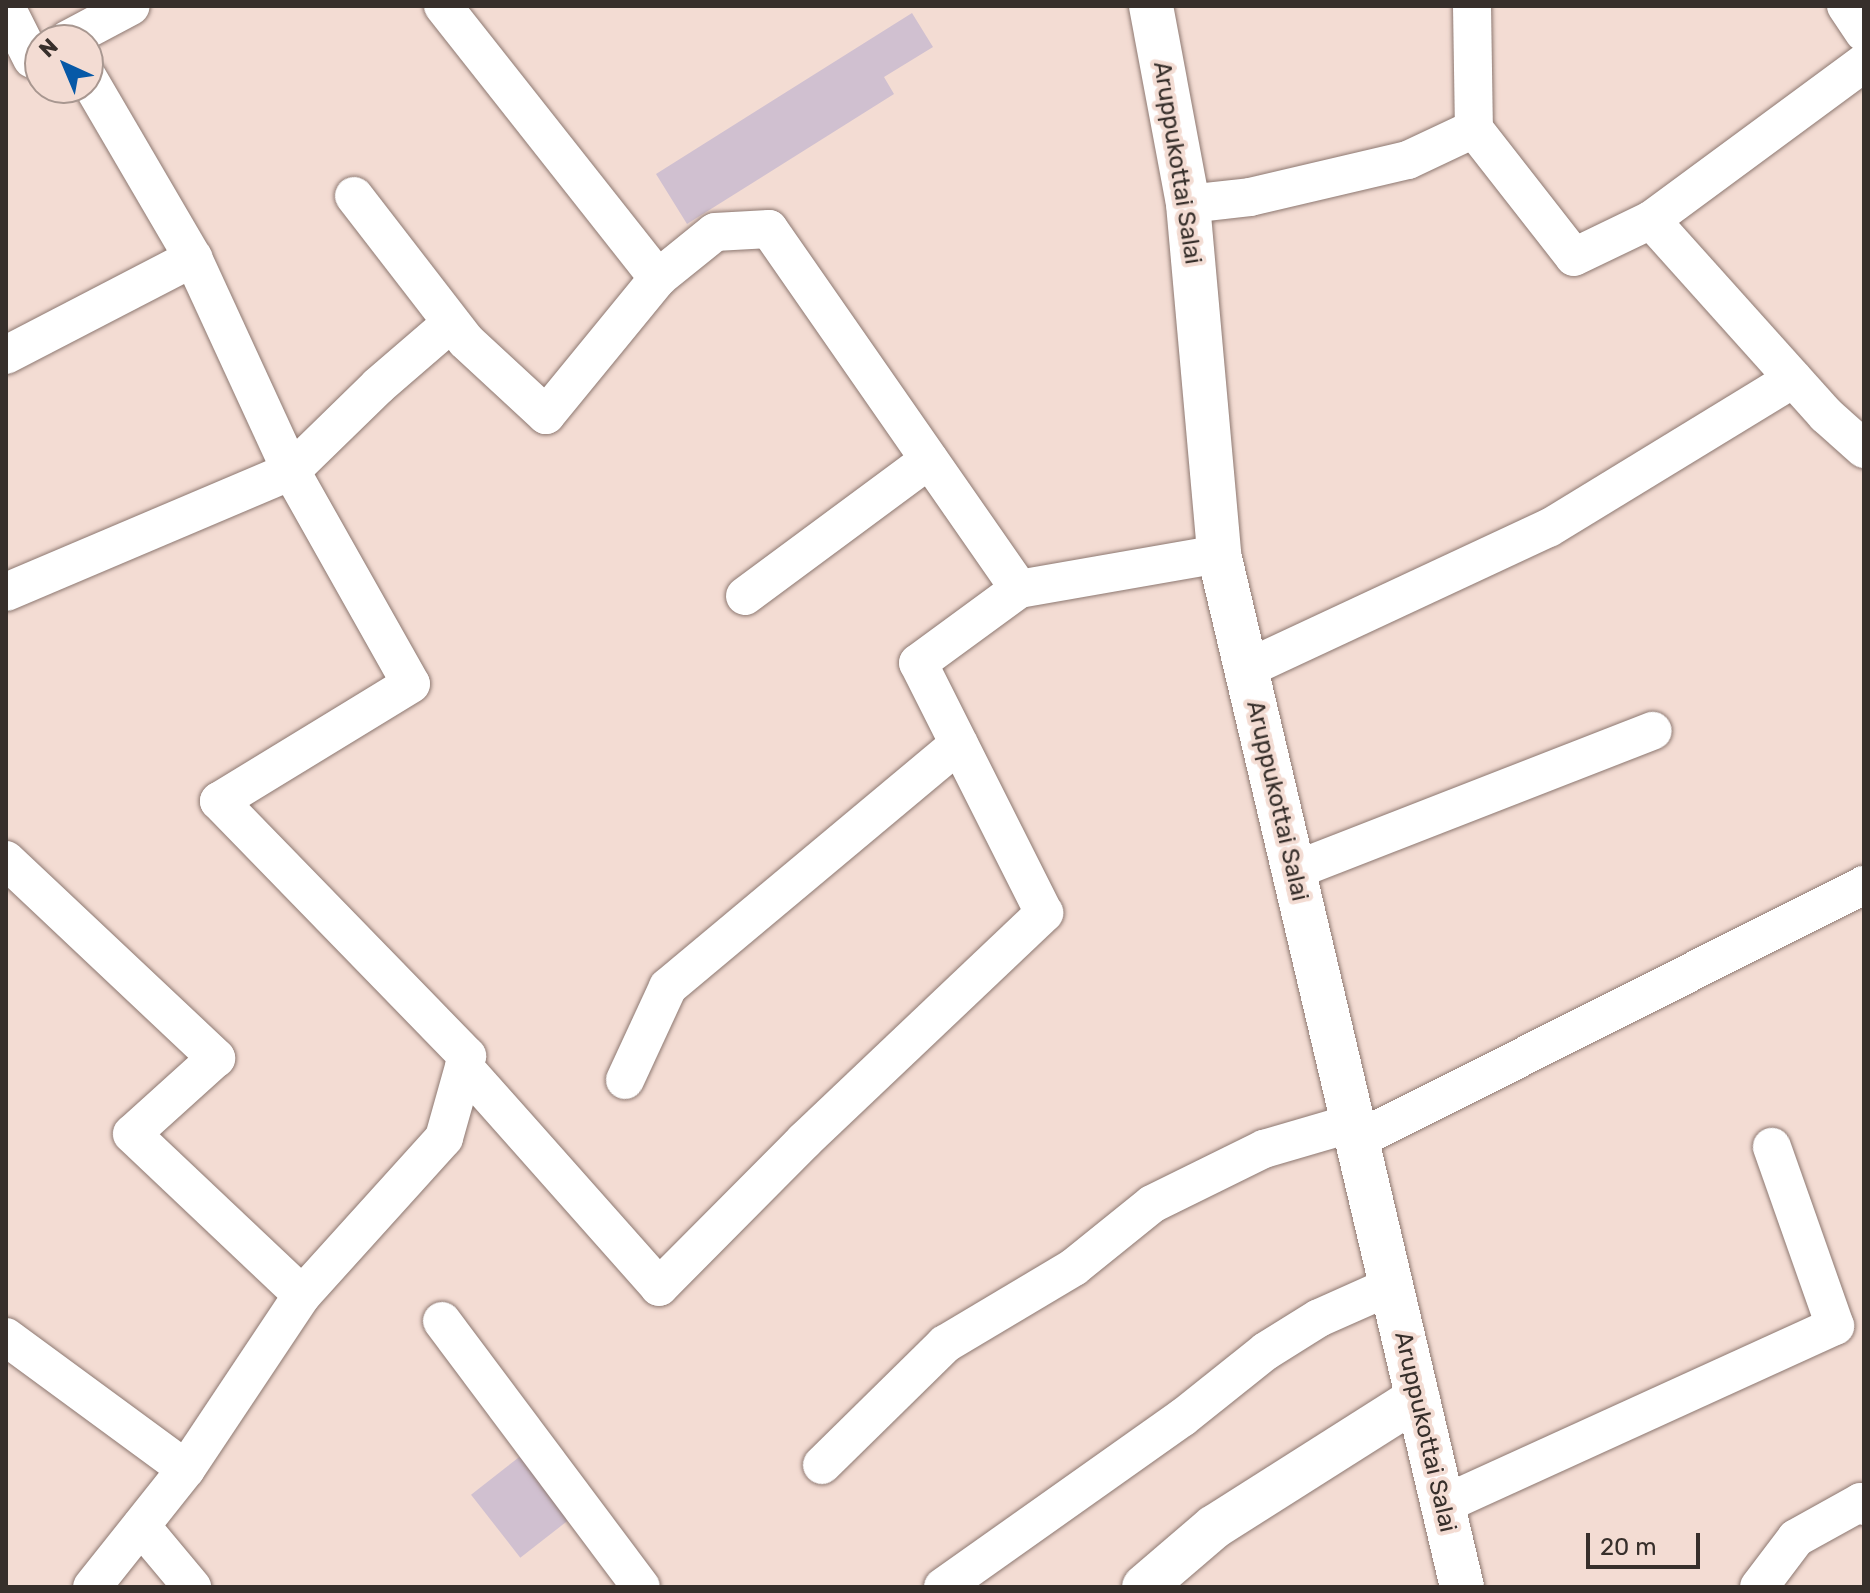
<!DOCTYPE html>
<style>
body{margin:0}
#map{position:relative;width:1870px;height:1593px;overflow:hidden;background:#f3dcd3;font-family:Rubik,sans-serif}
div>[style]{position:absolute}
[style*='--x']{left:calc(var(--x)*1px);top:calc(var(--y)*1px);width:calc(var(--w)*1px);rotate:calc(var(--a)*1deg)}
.building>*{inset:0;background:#d0c0d0;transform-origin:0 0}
.roads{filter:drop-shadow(0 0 2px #8d7871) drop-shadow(0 0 2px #8d7871)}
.minor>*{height:38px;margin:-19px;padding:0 19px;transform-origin:19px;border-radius:19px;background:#fff}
.major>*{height:44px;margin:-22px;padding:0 22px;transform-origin:22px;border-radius:22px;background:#fff}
span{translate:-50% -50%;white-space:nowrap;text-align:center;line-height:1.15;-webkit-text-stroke:8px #f3dcd3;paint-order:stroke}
.street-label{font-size:24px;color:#372f2b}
.frame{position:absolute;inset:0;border:8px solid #372f2b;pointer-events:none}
.north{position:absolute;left:24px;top:24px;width:80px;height:80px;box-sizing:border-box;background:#f3dcd3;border:2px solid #a89790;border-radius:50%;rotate:316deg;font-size:22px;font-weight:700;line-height:32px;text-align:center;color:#372f2b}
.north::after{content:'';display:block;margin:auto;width:28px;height:36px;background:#0759a7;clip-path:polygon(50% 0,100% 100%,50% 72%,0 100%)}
.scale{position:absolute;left:1586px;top:1533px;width:114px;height:36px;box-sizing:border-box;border:4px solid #372f2b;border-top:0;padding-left:10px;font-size:24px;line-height:28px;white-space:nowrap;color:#372f2b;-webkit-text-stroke:6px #f3dcd3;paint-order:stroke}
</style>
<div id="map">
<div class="building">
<i style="clip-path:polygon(912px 13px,933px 47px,884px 77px,894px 94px,687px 224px,656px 174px)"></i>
<i style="left:527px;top:1451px;width:80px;height:71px;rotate:52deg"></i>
</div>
<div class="roads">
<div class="minor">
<i style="--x:443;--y:6;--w:347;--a:51.7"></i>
<i style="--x:1472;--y:6;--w:123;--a:89.1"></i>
<i style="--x:1474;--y:129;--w:162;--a:52"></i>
<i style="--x:1574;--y:257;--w:85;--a:-25.7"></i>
<i style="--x:1651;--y:220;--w:262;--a:48.1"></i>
<i style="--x:1826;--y:415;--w:51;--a:41.8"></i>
<i style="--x:1846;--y:6;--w:32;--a:56"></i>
<i style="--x:6;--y:7;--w:58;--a:63.4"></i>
<i style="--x:67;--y:40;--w:72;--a:-28"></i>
<i style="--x:88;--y:78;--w:208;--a:59.7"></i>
<i style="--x:193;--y:258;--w:234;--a:65.3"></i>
<i style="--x:291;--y:471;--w:244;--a:60.6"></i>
<i style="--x:411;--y:684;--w:225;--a:148.6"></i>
<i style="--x:219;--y:801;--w:356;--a:45.8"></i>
<i style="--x:467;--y:1056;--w:85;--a:105.7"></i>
<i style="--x:444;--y:1138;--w:212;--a:132.1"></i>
<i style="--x:302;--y:1295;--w:209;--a:123.7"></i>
<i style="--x:354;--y:196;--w:183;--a:52.3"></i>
<i style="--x:466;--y:341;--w:109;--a:42.8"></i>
<i style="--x:546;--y:415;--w:177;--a:-50.7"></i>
<i style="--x:658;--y:278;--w:73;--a:-38.9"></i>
<i style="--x:715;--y:232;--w:54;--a:-3.2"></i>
<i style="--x:769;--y:229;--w:438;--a:55.2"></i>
<i style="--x:1188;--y:204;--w:62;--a:-6.4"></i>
<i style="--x:1250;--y:197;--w:162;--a:-13.2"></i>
<i style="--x:1408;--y:160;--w:73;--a:-25.2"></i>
<i style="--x:1651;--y:220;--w:265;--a:-36.4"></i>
<i style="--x:6;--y:355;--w:211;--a:-27.4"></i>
<i style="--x:6;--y:592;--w:310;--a:-23"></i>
<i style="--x:291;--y:471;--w:122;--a:-44.3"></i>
<i style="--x:378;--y:386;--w:96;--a:-40.8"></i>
<i style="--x:745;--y:596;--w:229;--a:-36.5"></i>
<i style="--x:1246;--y:669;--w:334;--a:-25"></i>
<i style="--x:1549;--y:528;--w:286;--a:-31.4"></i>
<i style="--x:6;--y:860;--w:289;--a:43.3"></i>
<i style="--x:216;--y:1058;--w:113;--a:137.9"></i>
<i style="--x:132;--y:1134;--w:234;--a:43.4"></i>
<i style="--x:1293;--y:871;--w:386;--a:-21.3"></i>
<i style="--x:464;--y:1067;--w:294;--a:48.4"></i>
<i style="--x:659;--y:1287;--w:207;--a:-45.2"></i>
<i style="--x:805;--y:1140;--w:330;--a:-43.5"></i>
<i style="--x:1044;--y:913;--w:280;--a:-116.7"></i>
<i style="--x:918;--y:663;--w:125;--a:-36.2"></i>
<i style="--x:1019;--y:589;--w:203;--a:-9.9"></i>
<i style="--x:625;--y:1080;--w:102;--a:-65.2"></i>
<i style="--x:668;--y:987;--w:379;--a:-39.9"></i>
<i style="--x:1357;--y:1140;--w:568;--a:-26.7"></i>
<i style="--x:442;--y:1321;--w:332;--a:53.2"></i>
<i style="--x:6;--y:1337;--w:223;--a:36.3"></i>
<i style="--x:186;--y:1469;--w:151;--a:128.5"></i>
<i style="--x:822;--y:1465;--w:173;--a:-44.5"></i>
<i style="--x:945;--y:1344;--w:150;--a:-30.8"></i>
<i style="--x:1074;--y:1267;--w:100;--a:-38.9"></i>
<i style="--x:1152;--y:1204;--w:125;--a:-26.2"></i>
<i style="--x:1264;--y:1149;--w:93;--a:-16.3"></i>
<i style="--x:1442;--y:1505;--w:432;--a:-24.5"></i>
<i style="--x:1835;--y:1326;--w:190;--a:-109.4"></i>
<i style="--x:141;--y:1526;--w:80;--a:50.1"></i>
<i style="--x:943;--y:1587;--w:293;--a:-35.3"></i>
<i style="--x:1182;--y:1418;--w:107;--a:-38.6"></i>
<i style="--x:1266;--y:1351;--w:62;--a:-31.9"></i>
<i style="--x:1319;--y:1318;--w:79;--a:-24"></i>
<i style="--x:1759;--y:1587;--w:61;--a:-52.9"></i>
<i style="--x:1796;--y:1538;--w:74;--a:-29"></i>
<i style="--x:1861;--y:1502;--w:5;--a:53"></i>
</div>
<div class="major">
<i style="--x:1151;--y:6;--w:201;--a:79.4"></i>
<i style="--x:1188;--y:204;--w:351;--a:84.9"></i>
<i style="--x:1219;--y:554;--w:1061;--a:76.76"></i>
<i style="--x:1144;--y:1587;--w:92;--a:-40.6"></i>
<i style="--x:1214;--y:1527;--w:241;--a:-32.4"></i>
</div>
</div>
<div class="street-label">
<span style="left:1177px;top:163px;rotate:81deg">Aruppukottai Salai</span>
<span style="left:1277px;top:801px;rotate:77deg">Aruppukottai Salai</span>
<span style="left:1425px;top:1432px;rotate:77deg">Aruppukottai Salai</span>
</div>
<div class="frame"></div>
<div class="north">N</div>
<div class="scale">20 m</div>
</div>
